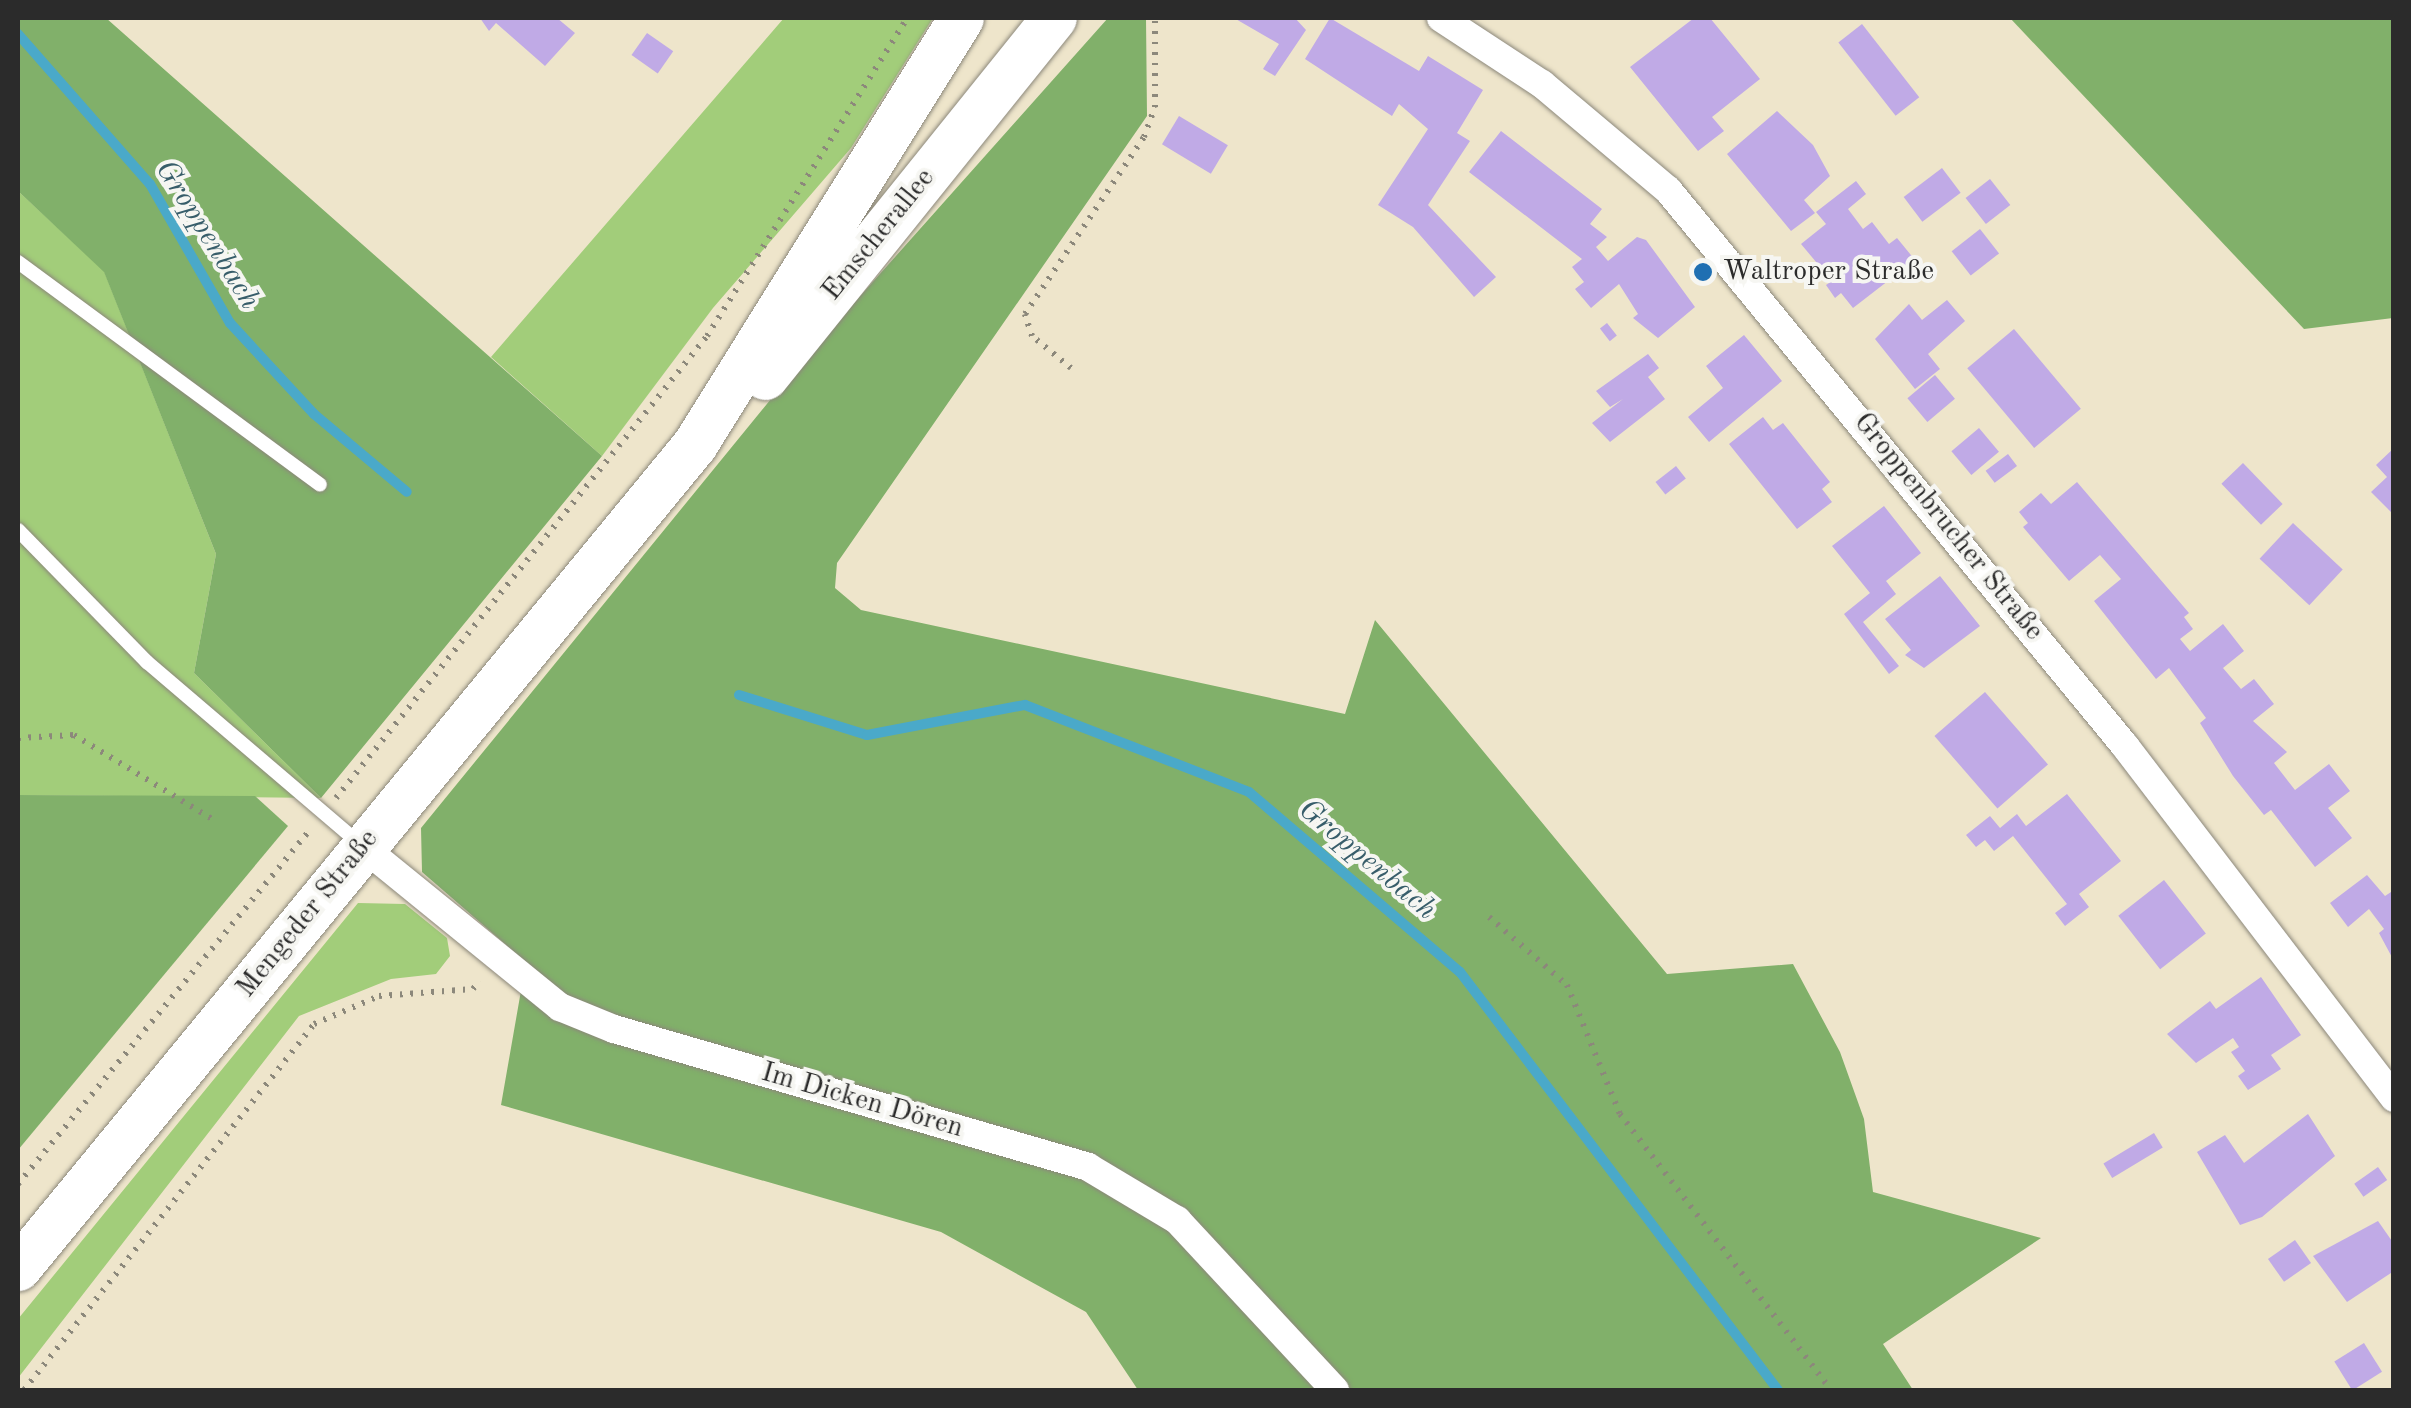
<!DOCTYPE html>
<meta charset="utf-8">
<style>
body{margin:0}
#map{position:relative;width:2411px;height:1408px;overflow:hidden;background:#eee5cb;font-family:"Old Standard TT",serif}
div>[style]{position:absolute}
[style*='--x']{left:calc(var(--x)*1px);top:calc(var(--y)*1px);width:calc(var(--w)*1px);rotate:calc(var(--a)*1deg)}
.green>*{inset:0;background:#a2cd7a}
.forest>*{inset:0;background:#81b06a}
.stream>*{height:10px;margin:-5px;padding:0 5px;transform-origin:5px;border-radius:5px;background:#4aa9c9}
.building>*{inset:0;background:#c0aae6;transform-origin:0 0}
.path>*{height:6px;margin-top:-3px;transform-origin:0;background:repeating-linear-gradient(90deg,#8c887b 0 2.5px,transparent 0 10.5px)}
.roads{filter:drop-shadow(0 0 2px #8c887b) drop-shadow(0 0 2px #8c887b)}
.lane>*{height:14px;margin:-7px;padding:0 7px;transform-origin:7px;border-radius:7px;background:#fff}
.street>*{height:28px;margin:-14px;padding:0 14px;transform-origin:14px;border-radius:14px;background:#fff}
.primary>*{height:45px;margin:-22.5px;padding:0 22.5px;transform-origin:22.5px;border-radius:22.5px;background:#fff}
.dots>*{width:28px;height:28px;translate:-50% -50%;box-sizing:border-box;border:5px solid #f6f6f2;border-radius:50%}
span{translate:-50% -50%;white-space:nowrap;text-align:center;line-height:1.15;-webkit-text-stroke:8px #f6f6f2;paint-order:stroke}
.street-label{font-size:28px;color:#2b2b2b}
.poi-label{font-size:28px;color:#2b2b2b}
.left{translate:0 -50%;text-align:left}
.water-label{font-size:30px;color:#375d6a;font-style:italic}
.frame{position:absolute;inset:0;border:20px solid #2b2b2b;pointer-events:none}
</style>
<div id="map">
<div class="green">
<i style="clip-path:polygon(784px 18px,933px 18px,851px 148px,713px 308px,602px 456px,491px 357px)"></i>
<i style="clip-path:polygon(18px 191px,104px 271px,216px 554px,194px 673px,321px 798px,18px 795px)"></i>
<i style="clip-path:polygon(358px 903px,405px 904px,447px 938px,450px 956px,436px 974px,391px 979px,299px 1016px,18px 1378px,18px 1319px)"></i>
</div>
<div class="forest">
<i style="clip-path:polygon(18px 18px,106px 18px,602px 456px,321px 798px,194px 673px,216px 554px,104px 272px,18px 191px)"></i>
<i style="clip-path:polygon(1108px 18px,1146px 18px,1147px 116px,837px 563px,835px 588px,861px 610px,1345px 714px,1375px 620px,1667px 974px,1793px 964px,1840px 1052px,1864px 1119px,1873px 1192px,2041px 1238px,1883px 1344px,1913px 1390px,1138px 1390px,1086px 1312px,941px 1232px,501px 1105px,526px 962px,422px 872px,421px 828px,797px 367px)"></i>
<i style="clip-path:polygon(2010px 18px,2393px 18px,2393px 318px,2304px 329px)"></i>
<i style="clip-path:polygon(18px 795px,255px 796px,288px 826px,18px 1150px)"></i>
</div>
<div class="stream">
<i style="--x:18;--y:34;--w:200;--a:48.7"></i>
<i style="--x:150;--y:184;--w:160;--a:60.1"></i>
<i style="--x:230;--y:323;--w:124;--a:47.3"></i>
<i style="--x:314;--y:414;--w:121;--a:40"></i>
<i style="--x:739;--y:695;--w:134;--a:17.4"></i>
<i style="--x:867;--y:735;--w:161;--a:-10.8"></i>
<i style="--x:1025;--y:705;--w:240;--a:21.2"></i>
<i style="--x:1249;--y:792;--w:277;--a:40.5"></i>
<i style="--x:1460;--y:972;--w:525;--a:52.74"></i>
</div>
<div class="building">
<i style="clip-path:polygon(480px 18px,557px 18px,575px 33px,545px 66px,496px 23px,489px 31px)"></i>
<i style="clip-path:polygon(1234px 18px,1295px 18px,1306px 30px,1275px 76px,1263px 69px,1279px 44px)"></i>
<i style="clip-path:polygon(1330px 18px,1419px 71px,1428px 56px,1483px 90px,1457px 133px,1470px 141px,1428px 205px,1496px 277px,1474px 297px,1413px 227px,1378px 205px,1428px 129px,1399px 104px,1392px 116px,1305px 59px)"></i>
<i style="clip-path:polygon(1694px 18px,1710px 18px,1760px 79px,1712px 117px,1724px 131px,1698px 151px,1630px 67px)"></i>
<i style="left:1862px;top:24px;width:93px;height:30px;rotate:52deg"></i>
<i style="left:647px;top:33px;width:32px;height:27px;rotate:35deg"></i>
<i style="clip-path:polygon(1777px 111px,1813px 145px,1830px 176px,1804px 200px,1815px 213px,1791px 231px,1727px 154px)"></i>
<i style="left:1179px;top:116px;width:57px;height:33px;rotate:31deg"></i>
<i style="clip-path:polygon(1501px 131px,1602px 209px,1590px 224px,1607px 237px,1596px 247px,1608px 261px,1637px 237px,1646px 240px,1695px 307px,1658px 338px,1633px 318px,1638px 314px,1619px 284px,1591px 308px,1575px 289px,1584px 282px,1572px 267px,1582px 259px,1469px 172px)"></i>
<i style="left:1942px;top:168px;width:31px;height:48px;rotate:53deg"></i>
<i style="left:1990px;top:179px;width:33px;height:31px;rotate:52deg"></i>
<i style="clip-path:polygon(1856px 181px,1866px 194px,1848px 209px,1863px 229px,1872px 222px,1889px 244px,1897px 238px,1915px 260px,1853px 308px,1841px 293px,1835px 298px,1826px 285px,1832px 281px,1801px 244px,1826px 224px,1816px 212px)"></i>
<i style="left:1980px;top:229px;width:31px;height:36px;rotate:52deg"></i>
<i style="clip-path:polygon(1947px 300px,1965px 321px,1928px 354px,1940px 369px,1915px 389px,1875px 339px,1909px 304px,1922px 320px)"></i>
<i style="left:1607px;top:323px;width:16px;height:9px;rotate:52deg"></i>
<i style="left:2014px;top:329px;width:104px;height:61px;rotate:50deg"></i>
<i style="clip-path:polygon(1744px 335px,1782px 381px,1709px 442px,1688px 417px,1723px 388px,1706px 366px)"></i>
<i style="clip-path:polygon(1648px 354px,1659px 368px,1648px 377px,1665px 399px,1610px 442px,1592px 423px,1623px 399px,1610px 407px,1596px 391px)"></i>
<i style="left:1935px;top:375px;width:31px;height:36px;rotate:50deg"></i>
<i style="clip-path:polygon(1763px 417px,1773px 430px,1783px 423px,1830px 482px,1822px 489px,1832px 502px,1797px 529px,1729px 444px)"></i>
<i style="left:1979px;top:428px;width:31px;height:36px;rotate:50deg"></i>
<i style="clip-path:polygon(2394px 448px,2394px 515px,2371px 492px,2387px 477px,2376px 465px)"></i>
<i style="left:2008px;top:454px;width:15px;height:28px;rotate:53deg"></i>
<i style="left:2243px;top:463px;width:57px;height:30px;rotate:46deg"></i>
<i style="left:1676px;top:466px;width:16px;height:26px;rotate:52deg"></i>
<i style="clip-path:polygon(2077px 482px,2189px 613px,2184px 617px,2193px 629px,2180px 639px,2190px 651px,2223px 624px,2244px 651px,2223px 668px,2241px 689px,2254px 679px,2274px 704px,2253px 721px,2287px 752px,2274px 763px,2295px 790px,2329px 764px,2350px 791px,2328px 808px,2352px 838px,2315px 867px,2271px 810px,2264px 815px,2233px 776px,2200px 723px,2206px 718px,2169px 668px,2156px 679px,2094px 601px,2121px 579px,2100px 555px,2069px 581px,2023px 527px,2028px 523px,2019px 512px,2041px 493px,2051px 504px)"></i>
<i style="clip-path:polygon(1884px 506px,1921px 553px,1886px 581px,1896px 594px,1863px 622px,1899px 666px,1889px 674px,1844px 614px,1870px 593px,1832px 546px)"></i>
<i style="left:2293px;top:523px;width:68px;height:49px;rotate:43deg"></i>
<i style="clip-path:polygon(1940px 576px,1980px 626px,1924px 668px,1905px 655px,1911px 650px,1885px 619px)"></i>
<i style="left:1985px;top:692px;width:96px;height:67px;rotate:49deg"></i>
<i style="clip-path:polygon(2067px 794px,2121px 861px,2079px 894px,2089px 907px,2065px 926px,2055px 913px,2067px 904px,2013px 836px,1994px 851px,1985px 840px,1976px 847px,1966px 835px,1990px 816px,2000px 828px,2017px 814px,2026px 826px)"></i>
<i style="clip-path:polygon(2367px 875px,2385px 896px,2394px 890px,2394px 961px,2379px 933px,2384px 929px,2369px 909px,2348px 927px,2330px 903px)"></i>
<i style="left:2164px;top:880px;width:68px;height:58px;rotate:52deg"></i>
<i style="clip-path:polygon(2261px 977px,2301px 1035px,2271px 1055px,2281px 1069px,2248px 1090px,2238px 1076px,2245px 1071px,2231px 1052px,2239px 1047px,2233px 1038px,2196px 1063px,2167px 1034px,2210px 1001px,2216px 1009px)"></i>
<i style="clip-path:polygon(2308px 1114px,2335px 1156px,2262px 1217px,2240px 1225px,2197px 1152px,2225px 1135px,2244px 1163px)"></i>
<i style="left:2154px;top:1133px;width:17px;height:59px;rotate:59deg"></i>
<i style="left:2378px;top:1167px;width:16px;height:29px;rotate:55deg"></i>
<i style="clip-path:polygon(2378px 1221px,2394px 1244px,2394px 1271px,2347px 1302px,2313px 1256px)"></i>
<i style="left:2295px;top:1240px;width:28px;height:33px;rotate:55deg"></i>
<i style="left:2364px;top:1343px;width:34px;height:35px;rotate:58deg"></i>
</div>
<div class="path">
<i style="--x:1071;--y:368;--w:50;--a:-140.6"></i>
<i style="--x:1032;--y:336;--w:23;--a:-108"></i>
<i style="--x:1025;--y:314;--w:213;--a:-56.1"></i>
<i style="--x:1144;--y:137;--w:32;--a:-70"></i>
<i style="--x:1155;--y:107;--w:89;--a:-90"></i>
<i style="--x:18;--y:738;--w:56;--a:-3.1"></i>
<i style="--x:74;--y:735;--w:164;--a:31.3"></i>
<i style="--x:336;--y:798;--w:593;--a:-51.23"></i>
<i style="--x:707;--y:336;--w:376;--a:-57.8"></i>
<i style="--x:1489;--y:917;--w:103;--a:41.1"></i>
<i style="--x:1567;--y:985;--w:139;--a:67.7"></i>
<i style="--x:1620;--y:1114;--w:347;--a:52.6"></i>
<i style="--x:18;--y:1184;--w:457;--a:-50.5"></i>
<i style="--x:24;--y:1390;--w:467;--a:-51.6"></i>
<i style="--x:314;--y:1024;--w:71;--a:-23.3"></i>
<i style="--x:379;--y:996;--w:94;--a:-4.3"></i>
<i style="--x:473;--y:989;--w:10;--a:-53"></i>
</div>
<div class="roads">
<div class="lane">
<i style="--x:18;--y:262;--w:375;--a:36.4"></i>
<i style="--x:18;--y:530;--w:185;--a:45.7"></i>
<i style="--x:147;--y:662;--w:279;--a:40.5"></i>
</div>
<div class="street">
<i style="--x:1441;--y:18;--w:121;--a:33.2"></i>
<i style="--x:1542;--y:84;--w:165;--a:40.1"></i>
<i style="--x:1668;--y:190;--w:720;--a:50.58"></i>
<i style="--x:2125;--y:746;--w:443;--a:52.6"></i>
<i style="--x:363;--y:847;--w:254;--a:39.1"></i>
<i style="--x:560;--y:1007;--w:58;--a:22.2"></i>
<i style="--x:614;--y:1029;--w:494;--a:16.2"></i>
<i style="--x:1088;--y:1167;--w:104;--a:30.8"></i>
<i style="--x:1177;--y:1220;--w:232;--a:47.1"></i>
</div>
<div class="primary">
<i style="--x:765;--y:377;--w:461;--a:-51.2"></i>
<i style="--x:18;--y:1268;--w:1066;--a:-50.59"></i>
<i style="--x:695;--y:444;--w:502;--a:-58.02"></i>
</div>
</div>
<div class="dots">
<i style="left:1703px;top:272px;background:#1f6fb2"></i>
</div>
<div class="street-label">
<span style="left:879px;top:235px;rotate:-51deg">Emscherallee</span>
<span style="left:1948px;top:527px;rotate:51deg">Groppenbrucher Straße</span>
<span style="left:308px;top:914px;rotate:-51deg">Mengeder Straße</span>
<span style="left:862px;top:1101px;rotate:16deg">Im Dicken Dören</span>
</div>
<div class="poi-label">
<span class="left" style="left:1723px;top:272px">Waltroper Straße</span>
</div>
<div class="water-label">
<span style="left:207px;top:235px;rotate:58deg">Groppenbach</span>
<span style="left:1367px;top:860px;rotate:40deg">Groppenbach</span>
</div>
<div class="frame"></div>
</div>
